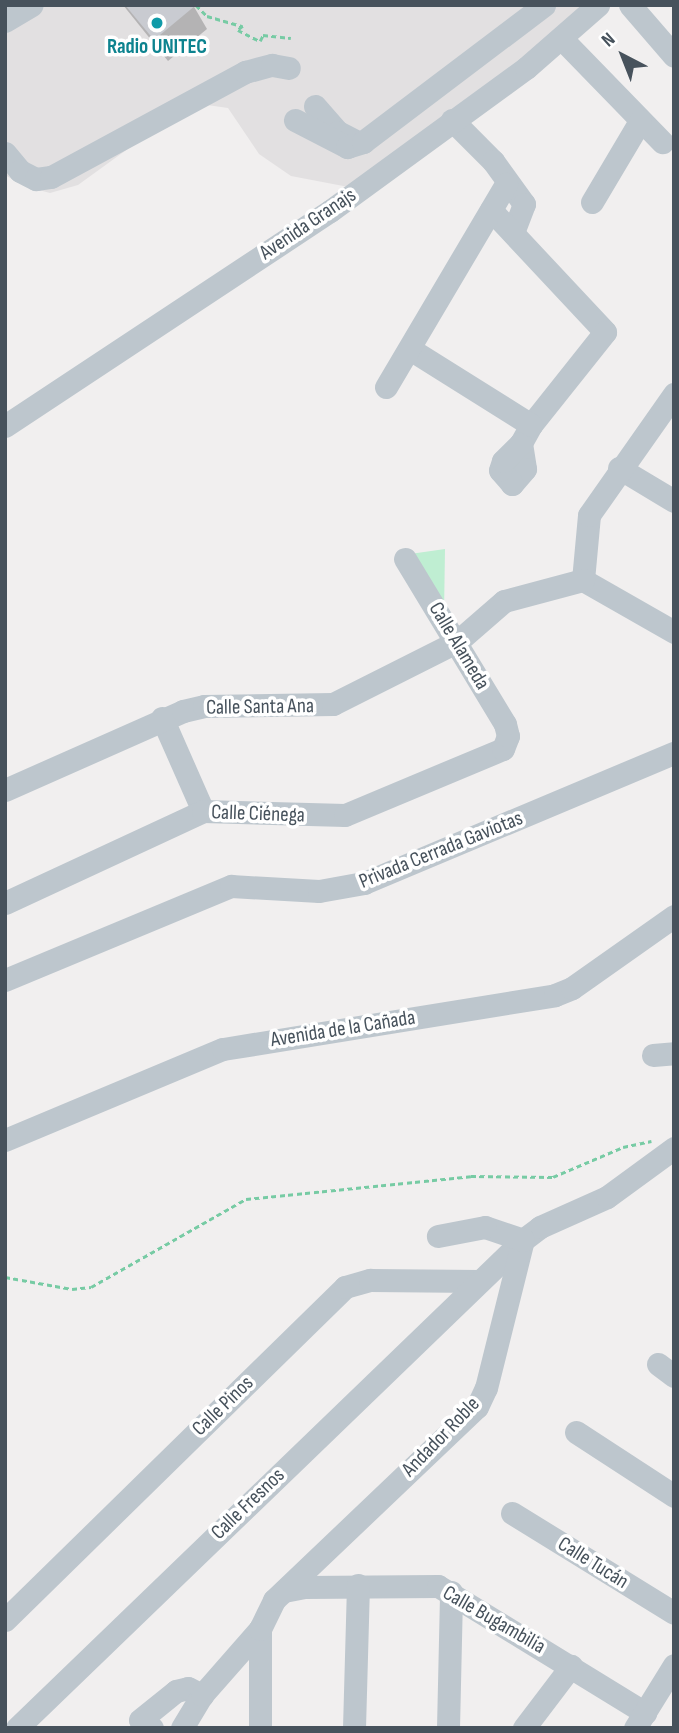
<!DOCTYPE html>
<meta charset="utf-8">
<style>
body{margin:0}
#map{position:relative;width:679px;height:1733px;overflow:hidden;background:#f1efef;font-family:"Sofia Sans Condensed",sans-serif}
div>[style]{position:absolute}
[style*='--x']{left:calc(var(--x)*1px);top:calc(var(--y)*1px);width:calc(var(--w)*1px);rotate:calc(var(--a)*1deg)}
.education>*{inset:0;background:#e2e0e1}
.green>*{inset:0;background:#bfeed2}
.shadow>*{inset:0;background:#0003}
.building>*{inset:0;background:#c9cbd1}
.path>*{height:2.5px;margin-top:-1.25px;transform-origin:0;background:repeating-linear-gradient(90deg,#77cba4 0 5px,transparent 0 8.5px)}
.minor>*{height:23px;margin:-11.5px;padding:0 11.5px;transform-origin:11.5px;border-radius:11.5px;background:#bdc6cd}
.dots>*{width:19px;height:19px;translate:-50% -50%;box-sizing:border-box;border:4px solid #fff;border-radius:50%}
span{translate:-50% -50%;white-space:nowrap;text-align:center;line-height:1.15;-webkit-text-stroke:7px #fff;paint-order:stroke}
.culture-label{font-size:21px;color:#0d838f;font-weight:700}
.street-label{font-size:21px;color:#47525c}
.frame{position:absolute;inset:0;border:7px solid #47525c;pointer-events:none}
.north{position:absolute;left:588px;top:21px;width:70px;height:70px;-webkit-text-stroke:5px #fff;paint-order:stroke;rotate:318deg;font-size:19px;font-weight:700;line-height:28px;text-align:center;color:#47525c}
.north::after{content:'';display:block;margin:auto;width:24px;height:32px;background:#47525c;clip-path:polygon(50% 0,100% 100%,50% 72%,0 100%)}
</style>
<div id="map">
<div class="education">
<i style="clip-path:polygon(5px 5px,590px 5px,359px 189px,291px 176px,259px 154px,228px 108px,207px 105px,147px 135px,78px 185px,50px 193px,24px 186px,5px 175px)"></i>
</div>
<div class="green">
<i style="clip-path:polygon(445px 549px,444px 613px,410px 554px)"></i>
</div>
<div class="shadow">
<i style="clip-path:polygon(123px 5px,193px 5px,207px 29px,168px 61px)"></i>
</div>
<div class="building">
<i style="clip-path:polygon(125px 5px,196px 5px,154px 40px)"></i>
</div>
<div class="path">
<i style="--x:196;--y:5;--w:16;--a:45"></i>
<i style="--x:207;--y:16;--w:37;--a:16"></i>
<i style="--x:243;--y:26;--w:6;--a:141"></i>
<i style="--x:238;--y:30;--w:25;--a:27"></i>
<i style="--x:260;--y:41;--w:7;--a:-63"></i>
<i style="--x:263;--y:35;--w:28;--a:6"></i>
<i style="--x:5;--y:1277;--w:68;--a:10.2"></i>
<i style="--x:72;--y:1289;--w:19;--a:-6"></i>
<i style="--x:91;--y:1287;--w:178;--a:-29.6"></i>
<i style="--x:246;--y:1199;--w:226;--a:-5.8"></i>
<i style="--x:471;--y:1176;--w:82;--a:0.7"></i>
<i style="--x:553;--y:1177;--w:76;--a:-23.2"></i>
<i style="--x:623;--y:1147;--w:29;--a:-12"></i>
</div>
<div class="minor">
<i style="--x:630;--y:5;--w:67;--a:49.2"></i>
<i style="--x:5;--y:21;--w:31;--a:-31"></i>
<i style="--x:562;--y:39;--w:144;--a:45.8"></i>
<i style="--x:315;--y:106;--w:35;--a:49"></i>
<i style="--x:338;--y:132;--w:18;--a:27"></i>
<i style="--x:295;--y:120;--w:59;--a:27.4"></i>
<i style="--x:347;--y:147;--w:17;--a:-17"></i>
<i style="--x:363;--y:142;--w:227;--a:-37.1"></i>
<i style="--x:452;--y:120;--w:58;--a:45"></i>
<i style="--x:493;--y:161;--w:53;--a:54.2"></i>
<i style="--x:524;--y:204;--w:31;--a:111"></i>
<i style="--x:5;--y:153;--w:23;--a:50"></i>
<i style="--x:20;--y:171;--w:18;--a:27"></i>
<i style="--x:36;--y:179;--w:15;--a:-8"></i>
<i style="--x:51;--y:177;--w:221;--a:-28.4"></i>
<i style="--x:245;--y:72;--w:28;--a:-15"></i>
<i style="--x:272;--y:65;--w:17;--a:10"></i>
<i style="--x:592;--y:202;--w:94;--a:-59.3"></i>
<i style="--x:491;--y:210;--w:167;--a:46.9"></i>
<i style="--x:605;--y:332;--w:119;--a:128.5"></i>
<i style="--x:531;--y:425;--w:21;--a:119"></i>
<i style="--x:521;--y:443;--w:26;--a:81"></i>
<i style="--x:525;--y:469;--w:20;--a:131"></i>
<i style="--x:512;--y:484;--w:18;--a:-131"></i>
<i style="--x:500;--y:470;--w:9;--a:-72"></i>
<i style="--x:503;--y:461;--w:25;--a:-45"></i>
<i style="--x:410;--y:349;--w:143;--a:32.1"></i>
<i style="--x:386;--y:387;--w:236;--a:-59.4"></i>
<i style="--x:5;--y:426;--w:390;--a:-33.5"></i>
<i style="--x:330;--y:211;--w:243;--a:-36.1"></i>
<i style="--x:526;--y:68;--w:96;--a:-41.2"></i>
<i style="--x:619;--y:468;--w:64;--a:31"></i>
<i style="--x:583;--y:580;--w:65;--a:-84.7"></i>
<i style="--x:589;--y:515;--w:148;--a:-54.9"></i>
<i style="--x:583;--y:580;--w:105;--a:29.7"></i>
<i style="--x:162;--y:718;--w:102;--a:66.2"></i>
<i style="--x:5;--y:790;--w:195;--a:-23.9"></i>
<i style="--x:183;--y:711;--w:22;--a:-13"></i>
<i style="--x:204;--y:706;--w:129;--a:-0.9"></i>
<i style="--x:333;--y:704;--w:140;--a:-26.7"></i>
<i style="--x:458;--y:641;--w:61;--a:-41"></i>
<i style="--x:504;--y:601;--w:82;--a:-14.9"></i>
<i style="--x:5;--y:903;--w:218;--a:-24.9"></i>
<i style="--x:203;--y:811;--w:142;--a:1.6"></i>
<i style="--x:345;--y:815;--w:171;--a:-22.7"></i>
<i style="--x:503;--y:749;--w:14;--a:-69"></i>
<i style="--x:508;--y:736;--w:12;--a:-104"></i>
<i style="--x:505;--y:724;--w:193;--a:-121.2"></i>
<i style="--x:5;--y:980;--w:245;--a:-22.6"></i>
<i style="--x:231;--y:886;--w:88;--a:3.3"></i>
<i style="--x:319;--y:891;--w:46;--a:-10.1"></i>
<i style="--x:364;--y:883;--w:336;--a:-22.8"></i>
<i style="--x:653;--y:1055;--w:21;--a:-5"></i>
<i style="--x:5;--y:1140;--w:236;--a:-22.7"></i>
<i style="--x:223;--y:1049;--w:336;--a:-9.2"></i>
<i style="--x:555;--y:995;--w:18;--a:-22"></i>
<i style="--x:572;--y:988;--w:125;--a:-35.2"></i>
<i style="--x:658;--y:1364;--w:20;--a:37"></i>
<i style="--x:576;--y:1432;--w:117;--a:33.1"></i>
<i style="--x:512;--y:1513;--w:190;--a:31.7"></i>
<i style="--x:284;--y:1591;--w:21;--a:-11"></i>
<i style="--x:305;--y:1587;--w:133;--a:-0.4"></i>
<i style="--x:438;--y:1586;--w:243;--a:31.5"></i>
<i style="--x:5;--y:1620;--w:476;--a:-44.4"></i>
<i style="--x:345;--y:1287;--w:26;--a:-16"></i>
<i style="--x:370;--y:1280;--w:109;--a:0.5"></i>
<i style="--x:17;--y:1728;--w:703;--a:-43.96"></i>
<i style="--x:523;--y:1240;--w:21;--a:-37"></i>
<i style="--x:540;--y:1227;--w:73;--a:-24.1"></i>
<i style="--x:607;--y:1197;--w:83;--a:-36.2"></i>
<i style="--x:152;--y:1728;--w:14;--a:-146"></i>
<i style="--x:140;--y:1720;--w:46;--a:-38.9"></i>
<i style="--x:176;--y:1691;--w:12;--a:-14"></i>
<i style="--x:188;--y:1688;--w:16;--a:27"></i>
<i style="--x:182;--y:1728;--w:39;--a:-59"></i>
<i style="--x:202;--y:1695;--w:88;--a:-48.7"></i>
<i style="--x:260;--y:1728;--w:99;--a:-90"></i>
<i style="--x:260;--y:1629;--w:32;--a:-64"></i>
<i style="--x:274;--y:1600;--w:280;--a:-43.6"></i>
<i style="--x:477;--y:1407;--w:21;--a:-65"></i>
<i style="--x:486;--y:1388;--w:153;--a:-76"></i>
<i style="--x:523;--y:1240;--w:40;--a:-161.1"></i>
<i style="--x:485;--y:1227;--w:48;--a:169.2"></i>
<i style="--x:354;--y:1728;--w:143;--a:-88.4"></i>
<i style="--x:448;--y:1728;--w:136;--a:-88.7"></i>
<i style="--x:524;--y:1728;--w:78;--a:-52.8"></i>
<i style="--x:635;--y:1728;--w:74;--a:-58.2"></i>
</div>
<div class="dots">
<i style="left:157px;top:23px;background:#0f9aa8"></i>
</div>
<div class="culture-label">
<span style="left:157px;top:47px">Radio UNITEC</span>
</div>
<div class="street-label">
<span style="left:308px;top:224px;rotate:-34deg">Avenida Granajs</span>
<span style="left:459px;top:646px;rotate:59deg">Calle Alameda</span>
<span style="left:260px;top:707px;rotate:-1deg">Calle Santa Ana</span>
<span style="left:258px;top:814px;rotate:2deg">Calle Ciénega</span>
<span style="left:441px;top:850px;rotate:-22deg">Privada Cerrada Gaviotas</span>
<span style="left:343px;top:1029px;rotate:-9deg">Avenida de la Cañada</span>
<span style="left:223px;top:1406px;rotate:-44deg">Calle Pinos</span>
<span style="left:441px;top:1437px;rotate:-46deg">Andador Roble</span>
<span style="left:248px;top:1504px;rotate:-44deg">Calle Fresnos</span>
<span style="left:593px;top:1563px;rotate:32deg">Calle Tucán</span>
<span style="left:494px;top:1620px;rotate:30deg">Calle Bugambilia</span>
</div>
<div class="frame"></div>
<div class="north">N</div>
</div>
